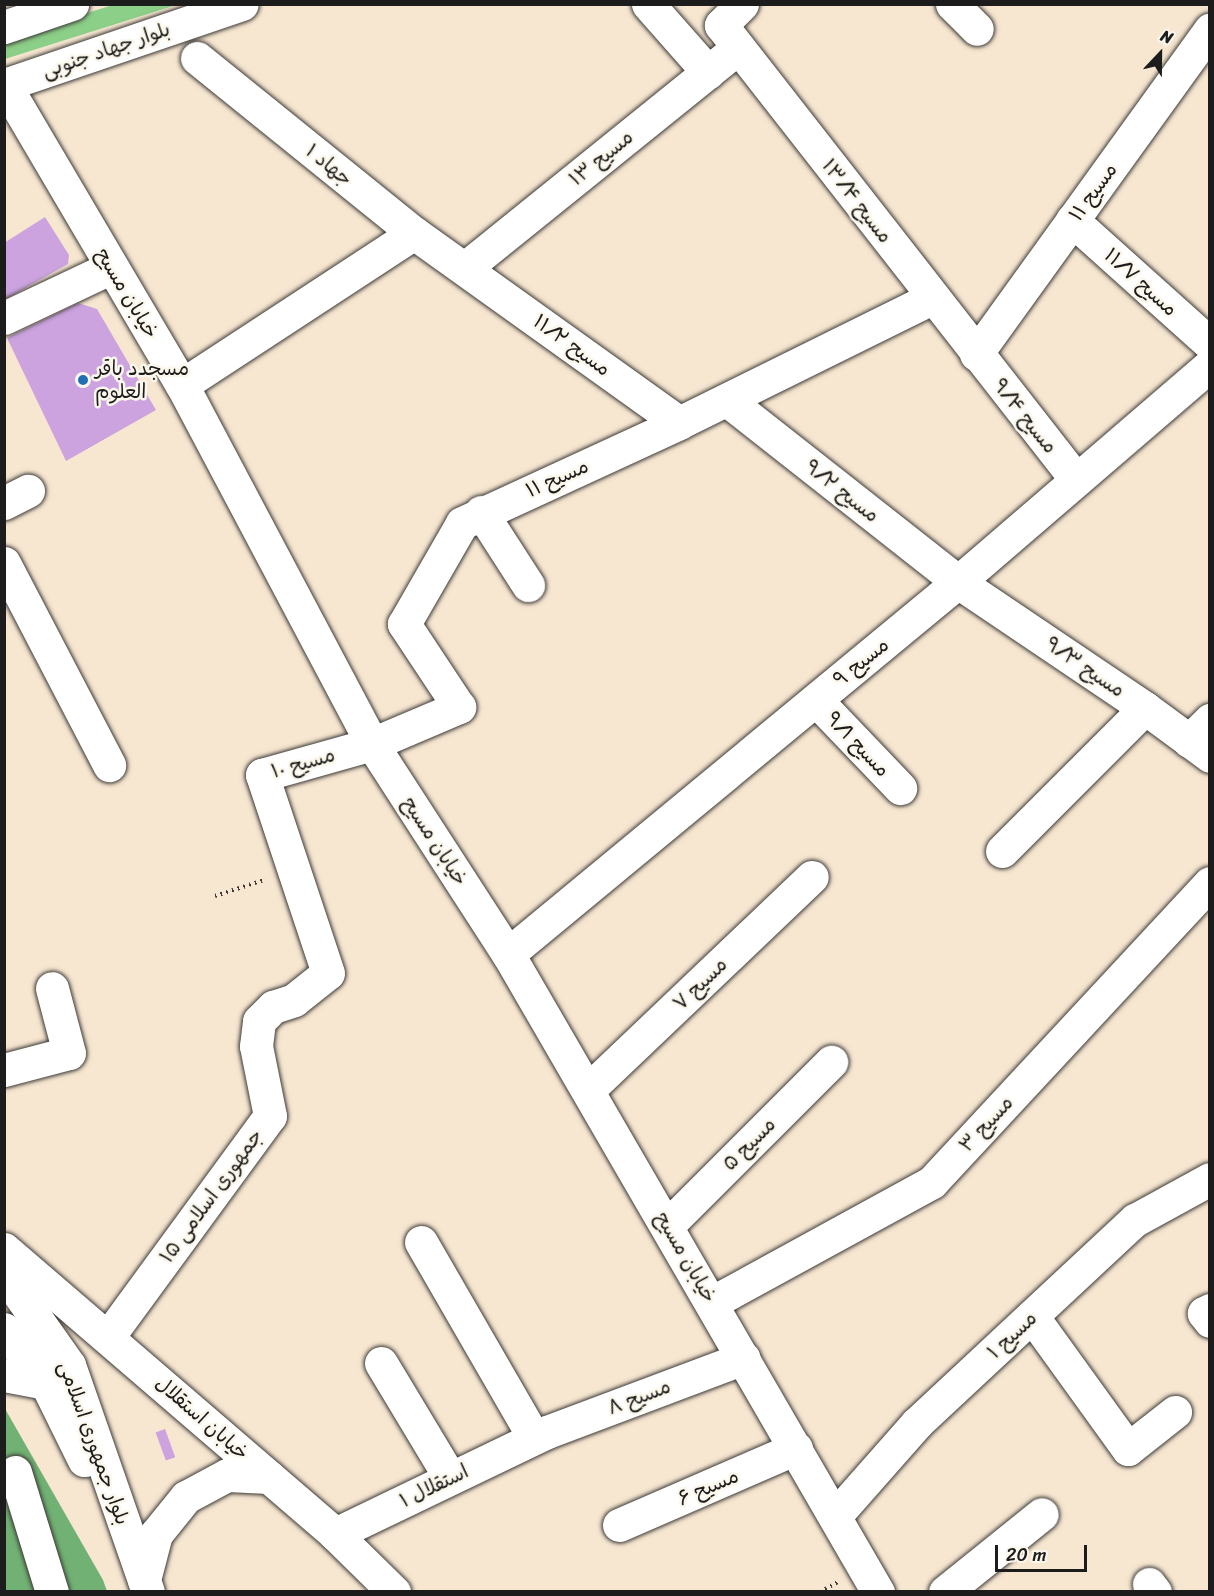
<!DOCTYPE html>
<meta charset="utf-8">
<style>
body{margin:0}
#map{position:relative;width:1214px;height:1596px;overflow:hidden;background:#f7e7d1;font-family:Sriracha,"Playpen Sans Arabic",sans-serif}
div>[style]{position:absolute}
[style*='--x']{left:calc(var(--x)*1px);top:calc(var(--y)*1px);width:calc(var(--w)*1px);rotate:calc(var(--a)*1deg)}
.green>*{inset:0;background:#8ccf88}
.forest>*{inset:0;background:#71b274}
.building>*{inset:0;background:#cca3df;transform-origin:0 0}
.path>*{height:4px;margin-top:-2px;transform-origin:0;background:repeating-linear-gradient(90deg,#3d3a37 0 1.5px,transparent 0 6px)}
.roads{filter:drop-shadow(0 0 2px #3d3a37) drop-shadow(0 0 2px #3d3a37)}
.street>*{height:33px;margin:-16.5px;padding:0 16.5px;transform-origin:16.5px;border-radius:16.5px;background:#fff}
.secondary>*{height:33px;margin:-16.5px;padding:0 16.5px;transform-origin:16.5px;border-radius:16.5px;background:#fff}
.primary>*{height:33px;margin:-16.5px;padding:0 16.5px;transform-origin:16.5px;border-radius:16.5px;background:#fff}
.dots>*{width:16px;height:16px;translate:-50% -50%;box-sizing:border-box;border:3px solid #fbf7ec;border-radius:50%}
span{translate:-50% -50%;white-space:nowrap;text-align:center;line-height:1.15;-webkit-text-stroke:5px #fbf7ec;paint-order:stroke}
.street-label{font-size:20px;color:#1c1c1c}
.poi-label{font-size:20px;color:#1c1c1c}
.left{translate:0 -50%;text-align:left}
.frame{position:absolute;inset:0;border:6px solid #1c1c1c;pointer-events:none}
.north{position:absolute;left:1130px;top:24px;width:60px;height:60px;-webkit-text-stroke:4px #fbf7ec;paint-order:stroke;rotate:22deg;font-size:16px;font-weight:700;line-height:24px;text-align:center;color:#1c1c1c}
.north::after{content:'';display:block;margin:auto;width:21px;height:27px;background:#1c1c1c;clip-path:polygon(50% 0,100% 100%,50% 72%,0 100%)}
.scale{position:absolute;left:995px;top:1545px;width:92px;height:27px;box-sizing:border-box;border:3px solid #1c1c1c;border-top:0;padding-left:8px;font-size:18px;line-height:21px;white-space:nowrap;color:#1c1c1c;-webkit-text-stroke:4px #fbf7ec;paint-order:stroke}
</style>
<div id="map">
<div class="green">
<i style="clip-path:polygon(113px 5px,176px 5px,5px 59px,5px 38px)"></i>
</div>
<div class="forest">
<i style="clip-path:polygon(4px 1407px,103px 1580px,107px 1591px,5px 1591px)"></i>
</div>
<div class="building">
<i style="clip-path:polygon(45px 217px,69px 255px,68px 264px,4px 300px,4px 243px)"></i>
<i style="clip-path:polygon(78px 303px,97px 309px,156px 410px,66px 461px,7px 338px)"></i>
<i style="left:165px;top:1429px;width:30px;height:10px;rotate:70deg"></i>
</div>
<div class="path">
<i style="--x:215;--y:896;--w:52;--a:-18.1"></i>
<i style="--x:820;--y:1592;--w:21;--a:-29"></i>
</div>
<div class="roads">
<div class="street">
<i style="--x:648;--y:4;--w:91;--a:48.6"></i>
<i style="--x:742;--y:4;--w:30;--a:135"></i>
<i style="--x:721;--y:25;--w:575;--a:51.99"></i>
<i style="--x:952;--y:4;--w:35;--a:45"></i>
<i style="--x:197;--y:58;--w:279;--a:38.9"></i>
<i style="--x:414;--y:233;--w:326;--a:35.6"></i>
<i style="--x:1072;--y:220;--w:186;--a:41.9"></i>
<i style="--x:465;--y:268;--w:351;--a:-38.9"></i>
<i style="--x:4;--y:318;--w:119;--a:-25.3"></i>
<i style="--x:976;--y:354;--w:400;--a:-54.2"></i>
<i style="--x:182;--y:385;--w:277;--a:-33.2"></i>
<i style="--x:727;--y:400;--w:294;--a:38.2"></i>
<i style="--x:958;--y:582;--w:225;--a:34"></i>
<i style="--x:1145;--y:708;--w:81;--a:36.4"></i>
<i style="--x:4;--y:503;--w:27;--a:-27"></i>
<i style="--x:481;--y:512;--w:87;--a:57.2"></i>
<i style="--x:4;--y:563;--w:228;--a:62.5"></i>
<i style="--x:816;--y:700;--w:122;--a:46.3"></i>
<i style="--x:1189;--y:741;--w:30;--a:-45"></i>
<i style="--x:1002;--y:851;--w:202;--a:-45"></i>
<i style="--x:508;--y:954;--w:584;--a:-39.58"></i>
<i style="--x:958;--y:582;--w:333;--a:-40.7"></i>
<i style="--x:4;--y:1070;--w:67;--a:-14.7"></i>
<i style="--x:69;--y:1053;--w:67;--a:-104.7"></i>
<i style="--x:588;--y:1090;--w:309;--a:-43.6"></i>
<i style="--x:668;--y:1225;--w:231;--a:-45"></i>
<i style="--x:421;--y:1242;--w:226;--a:60"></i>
<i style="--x:1210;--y:1310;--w:7;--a:153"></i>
<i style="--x:1204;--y:1313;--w:10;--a:53"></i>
<i style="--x:1032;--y:1316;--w:164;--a:54.2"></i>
<i style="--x:1128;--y:1449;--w:60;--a:-38.2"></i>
<i style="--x:108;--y:1337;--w:274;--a:-53.8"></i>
<i style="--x:270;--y:1116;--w:71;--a:-101.3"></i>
<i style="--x:256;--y:1046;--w:25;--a:-83"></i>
<i style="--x:259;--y:1021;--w:20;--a:-45"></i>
<i style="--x:273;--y:1007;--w:22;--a:-18"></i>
<i style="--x:294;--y:1000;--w:43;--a:-38.5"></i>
<i style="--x:328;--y:973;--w:209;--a:-108.4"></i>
<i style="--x:262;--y:775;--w:114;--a:-15.7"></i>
<i style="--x:372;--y:744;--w:95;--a:-23"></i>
<i style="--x:459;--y:707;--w:100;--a:-123.5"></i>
<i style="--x:404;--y:624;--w:116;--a:-60.1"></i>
<i style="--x:462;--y:523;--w:239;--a:-24.7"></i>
<i style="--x:679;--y:423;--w:282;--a:-26.3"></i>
<i style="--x:381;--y:1363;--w:134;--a:59"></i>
<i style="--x:15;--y:1472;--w:126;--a:72.9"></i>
<i style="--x:835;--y:1516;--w:124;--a:-48.6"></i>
<i style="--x:917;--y:1423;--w:298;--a:-43"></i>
<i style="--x:1135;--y:1220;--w:85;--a:-28.7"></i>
<i style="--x:619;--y:1525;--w:193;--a:-23.5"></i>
<i style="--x:335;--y:1534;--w:235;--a:-25.7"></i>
<i style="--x:547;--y:1432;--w:210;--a:-20.6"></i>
<i style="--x:1149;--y:1584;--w:10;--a:53"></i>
<i style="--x:945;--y:1592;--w:124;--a:-38.8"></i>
</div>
<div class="secondary">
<i style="--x:5;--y:85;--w:348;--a:59.5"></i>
<i style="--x:182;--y:385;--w:406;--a:62.1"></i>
<i style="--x:372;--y:744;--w:250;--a:57.1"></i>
<i style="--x:508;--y:954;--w:738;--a:59.89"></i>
<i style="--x:4;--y:1249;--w:437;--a:40.7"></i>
<i style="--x:335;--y:1534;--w:83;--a:44.5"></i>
<i style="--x:713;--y:1302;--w:250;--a:-28.7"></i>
<i style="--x:932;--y:1182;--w:408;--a:-47.1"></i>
<i style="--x:144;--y:1580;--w:48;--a:-75.4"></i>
<i style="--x:156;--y:1534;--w:48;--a:-51"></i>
<i style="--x:186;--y:1497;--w:47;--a:-28.2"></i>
<i style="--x:227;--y:1475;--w:42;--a:2.7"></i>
</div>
<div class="primary">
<i style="--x:4;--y:27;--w:72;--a:-18.7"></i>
<i style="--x:4;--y:85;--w:251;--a:-18.8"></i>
<i style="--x:4;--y:1273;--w:113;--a:54.8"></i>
<i style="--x:69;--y:1365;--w:240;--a:70.8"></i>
<i style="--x:4;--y:1329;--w:68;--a:52.1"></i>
<i style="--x:46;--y:1383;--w:86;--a:63.7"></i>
<i style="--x:4;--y:1375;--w:43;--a:10.8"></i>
</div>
</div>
<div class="dots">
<i style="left:83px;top:380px;background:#1f6fb2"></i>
</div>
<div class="street-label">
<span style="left:106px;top:50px;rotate:-19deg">بلوار جهاد جنوبی</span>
<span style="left:601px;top:158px;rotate:-39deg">مسیح ۱۳</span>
<span style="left:329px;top:165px;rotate:39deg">جهاد ۱</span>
<span style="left:1093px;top:192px;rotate:-54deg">مسیح ۱۱</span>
<span style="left:857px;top:201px;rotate:52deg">مسیح ۱۳/۴</span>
<span style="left:1141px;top:282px;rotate:42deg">مسیح ۱۱/۷</span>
<span style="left:127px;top:293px;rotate:59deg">خیابان مسیح</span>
<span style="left:572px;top:345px;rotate:36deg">مسیح ۱۱/۲</span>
<span style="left:1025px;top:416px;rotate:51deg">مسیح ۹/۴</span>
<span style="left:557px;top:478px;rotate:-24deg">مسیح ۱۱</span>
<span style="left:842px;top:491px;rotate:38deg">مسیح ۹/۲</span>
<span style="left:861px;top:662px;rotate:-39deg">مسیح ۹</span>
<span style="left:1085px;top:667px;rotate:34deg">مسیح ۹/۳</span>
<span style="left:858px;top:744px;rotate:46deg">مسیح ۹/۱</span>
<span style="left:303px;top:763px;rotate:-16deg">مسیح ۱۰</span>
<span style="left:435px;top:841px;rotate:57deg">خیابان مسیح</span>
<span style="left:700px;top:984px;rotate:-44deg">مسیح ۷</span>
<span style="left:986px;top:1124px;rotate:-47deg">مسیح ۳</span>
<span style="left:749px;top:1144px;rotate:-45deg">مسیح ۵</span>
<span style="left:211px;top:1196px;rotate:-54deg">جمهوری اسلامی ۱۵</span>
<span style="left:686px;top:1257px;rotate:60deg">خیابان مسیح</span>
<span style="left:1012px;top:1335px;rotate:-43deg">مسیح ۱</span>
<span style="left:639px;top:1397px;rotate:-21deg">مسیح ۸</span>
<span style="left:202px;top:1418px;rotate:41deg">خیابان استقلال</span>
<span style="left:94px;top:1443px;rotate:70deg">بلوار جمهوری اسلامی</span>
<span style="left:434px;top:1486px;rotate:-26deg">استقلال ۱</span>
<span style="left:708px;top:1487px;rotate:-23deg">مسیح ۶</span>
</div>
<div class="poi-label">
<span class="left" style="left:95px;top:380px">مسجدد باقر<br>العلوم</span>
</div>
<div class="frame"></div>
<div class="north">N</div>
<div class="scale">20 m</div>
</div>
